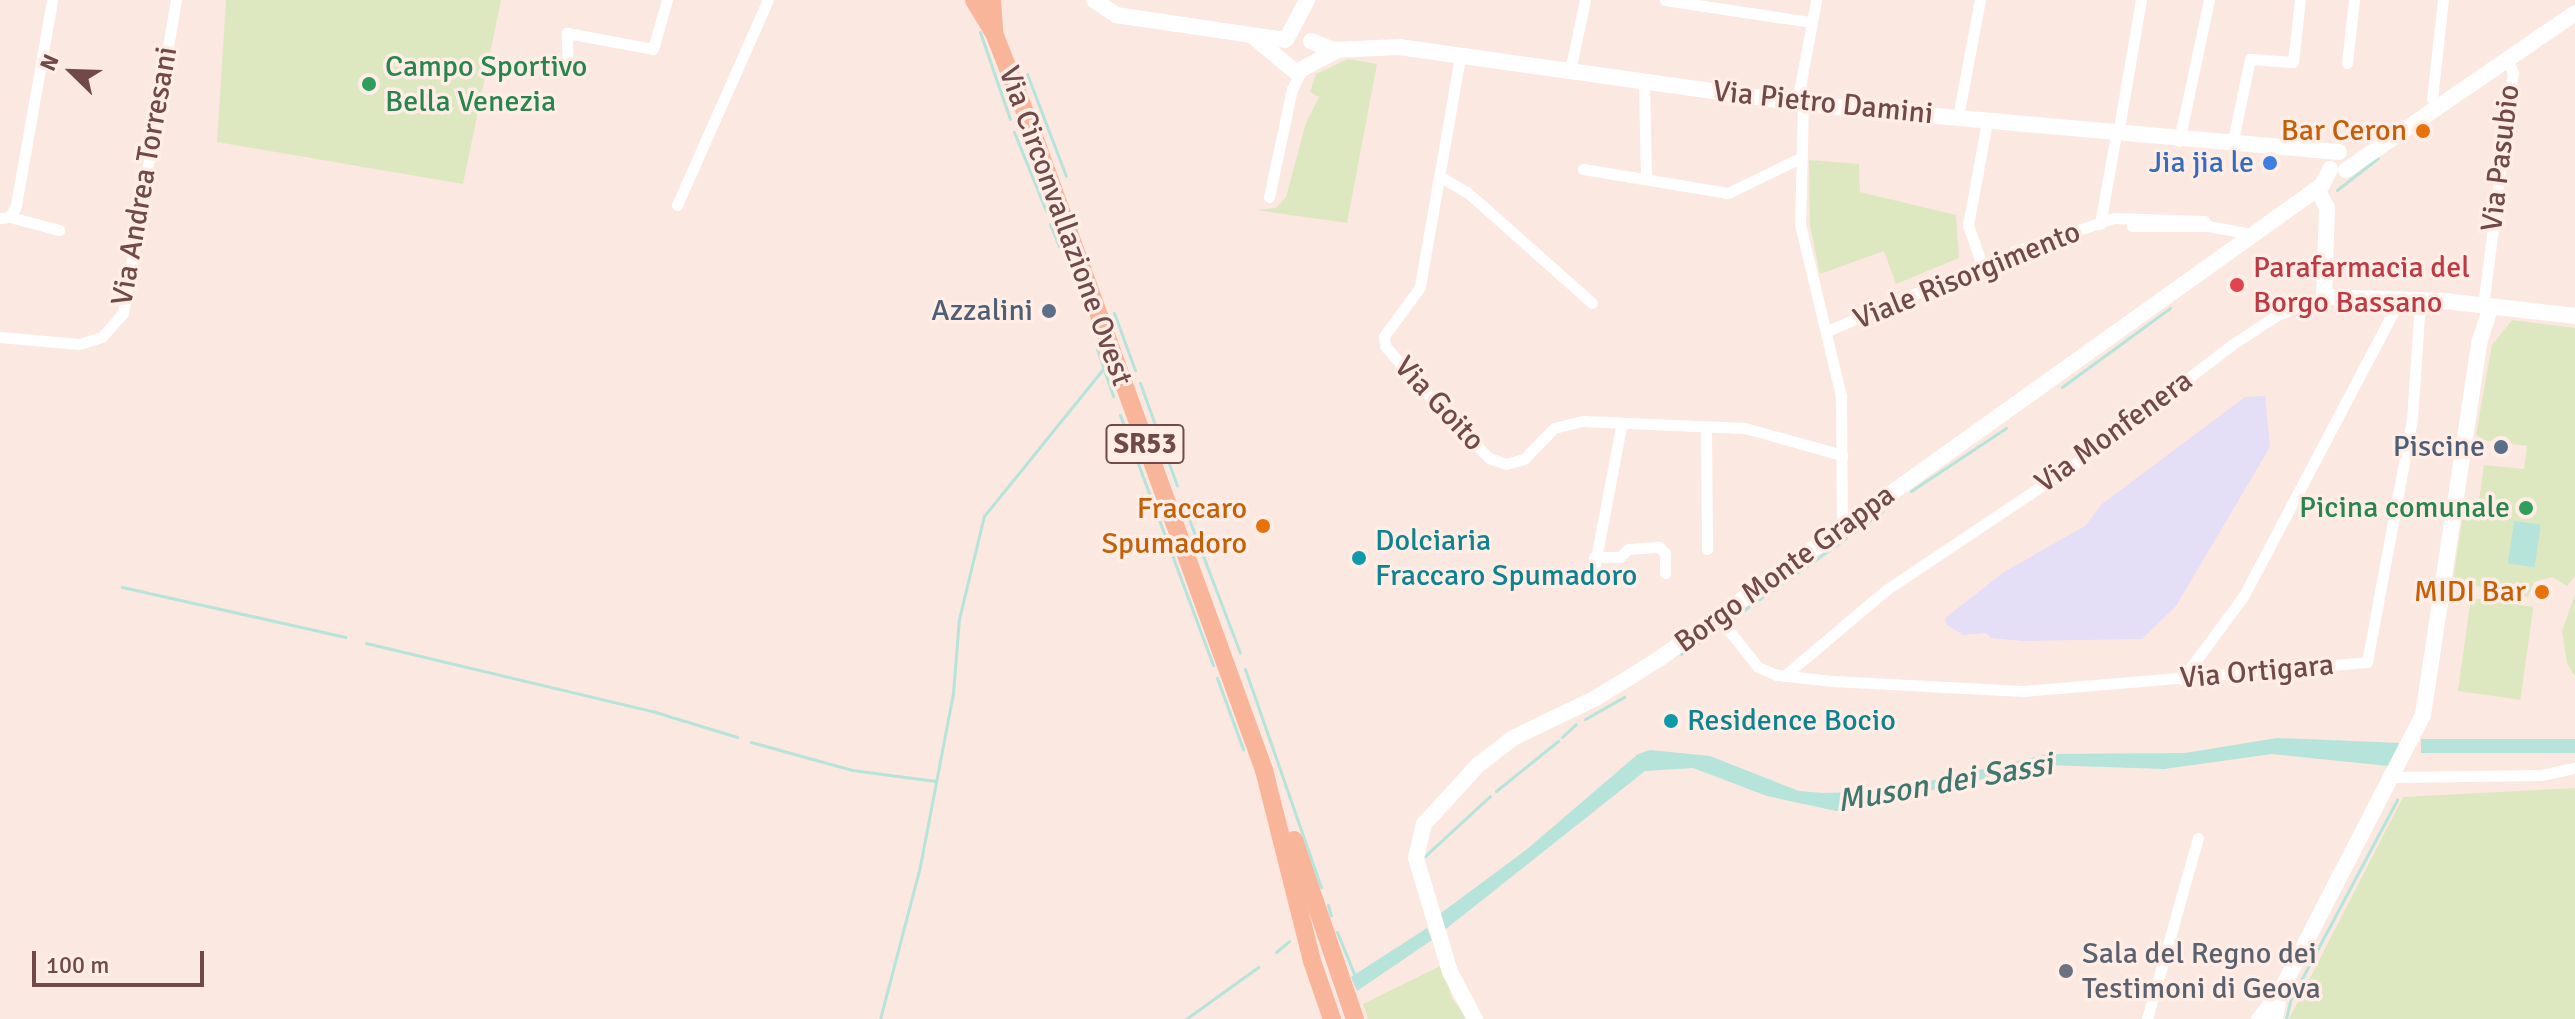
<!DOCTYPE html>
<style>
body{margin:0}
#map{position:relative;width:2575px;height:1019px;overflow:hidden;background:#fbe8e0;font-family:Signika,sans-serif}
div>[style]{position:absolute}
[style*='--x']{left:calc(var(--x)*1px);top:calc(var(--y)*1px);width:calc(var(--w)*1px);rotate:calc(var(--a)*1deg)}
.education>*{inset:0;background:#e5def7}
.green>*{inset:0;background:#dee8c0;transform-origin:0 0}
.water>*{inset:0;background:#b6e4db;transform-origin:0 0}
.stream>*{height:3px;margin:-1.5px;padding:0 1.5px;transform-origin:1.5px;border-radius:1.5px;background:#b6e4db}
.street>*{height:11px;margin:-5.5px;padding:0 5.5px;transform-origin:5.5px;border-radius:5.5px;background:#fff}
.secondary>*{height:16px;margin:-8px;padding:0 8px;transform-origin:8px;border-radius:8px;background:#fff}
.primary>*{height:18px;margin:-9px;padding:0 9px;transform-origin:9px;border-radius:9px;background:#f9b59a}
.dots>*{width:22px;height:22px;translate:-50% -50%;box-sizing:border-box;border:4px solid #ffede6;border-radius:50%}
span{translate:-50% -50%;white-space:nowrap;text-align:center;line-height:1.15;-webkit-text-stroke:7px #ffede6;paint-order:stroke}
.shield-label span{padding:2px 6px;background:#ffede6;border:2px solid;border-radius:6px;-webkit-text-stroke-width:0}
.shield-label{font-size:28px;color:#714948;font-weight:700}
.leisure-label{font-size:30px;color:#27864d}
.left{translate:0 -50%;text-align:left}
.right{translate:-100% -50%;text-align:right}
.street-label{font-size:30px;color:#714948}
.food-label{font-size:30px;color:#c56008}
.shop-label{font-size:30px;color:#366cbe}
.health-label{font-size:30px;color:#be3a42}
.service-label{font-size:30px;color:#4e5e75}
.culture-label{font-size:30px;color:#0d838f}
.worship-label{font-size:30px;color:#5b616d}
.water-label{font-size:32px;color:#3d776d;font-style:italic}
.north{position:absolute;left:32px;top:32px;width:80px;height:80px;-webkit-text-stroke:6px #ffede6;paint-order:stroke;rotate:293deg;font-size:22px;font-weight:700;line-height:32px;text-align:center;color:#714948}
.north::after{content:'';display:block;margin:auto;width:28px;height:36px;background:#714948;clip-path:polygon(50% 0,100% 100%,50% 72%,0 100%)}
.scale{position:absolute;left:32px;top:951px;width:172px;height:36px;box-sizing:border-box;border:4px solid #714948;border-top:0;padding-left:10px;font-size:24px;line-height:28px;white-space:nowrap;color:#714948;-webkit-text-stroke:6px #ffede6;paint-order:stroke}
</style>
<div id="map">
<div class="education">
<i style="clip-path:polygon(2265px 396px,2270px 447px,2176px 606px,2142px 639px,2024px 641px,1991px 638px,1986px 633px,1963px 635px,1947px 625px,1945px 618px,2004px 572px,2085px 526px,2102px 504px,2245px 397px)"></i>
</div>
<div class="green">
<i style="clip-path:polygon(226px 0,501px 0,463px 184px,217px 142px)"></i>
<i style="clip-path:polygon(1348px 59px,1377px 64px,1347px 223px,1256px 210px,1276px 208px,1286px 197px,1306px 123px,1319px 97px,1310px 92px,1316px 74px)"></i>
<i style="clip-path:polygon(1809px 160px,1859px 164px,1860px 192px,1956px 215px,1959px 258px,1896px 284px,1884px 251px,1820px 274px,1810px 226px)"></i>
<i style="clip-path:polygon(2512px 320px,2575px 328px,2575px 576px,2567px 586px,2552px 577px,2534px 582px,2528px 597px,2453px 581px,2464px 507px,2478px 508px,2484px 465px,2524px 469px,2527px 446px,2482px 440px,2476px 434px,2492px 345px)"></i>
<i style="clip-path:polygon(2575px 594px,2575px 677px,2567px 663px,2562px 631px)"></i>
<i style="left:2471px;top:598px;width:63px;height:94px;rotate:8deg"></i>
<i style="clip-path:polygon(2575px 788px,2575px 1019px,2289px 1019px,2403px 797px)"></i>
<i style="clip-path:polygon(1442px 965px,1452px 998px,1467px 1019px,1368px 1019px,1363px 1004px)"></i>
</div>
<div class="water">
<i style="left:2514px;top:521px;width:27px;height:43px;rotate:8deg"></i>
<i style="clip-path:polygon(2277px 738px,2401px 743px,2388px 766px,2272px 754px,2164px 769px,2046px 765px,1836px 811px,1767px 796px,1693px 768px,1645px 771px,1442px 932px,1437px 916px,1526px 850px,1638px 754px,1650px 750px,1710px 756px,1799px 791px,1823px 793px,1886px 791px,2049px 754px,2185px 753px)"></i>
<i style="left:2575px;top:739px;width:14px;height:154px;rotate:90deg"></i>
<i style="clip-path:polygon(1427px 928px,1432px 940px,1357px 991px,1351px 977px)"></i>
</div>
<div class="stream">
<i style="--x:980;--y:32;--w:92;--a:71"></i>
<i style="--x:1027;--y:74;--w:109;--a:69.1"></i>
<i style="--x:1014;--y:132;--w:85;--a:67.9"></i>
<i style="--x:2337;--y:190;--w:52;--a:-38"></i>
<i style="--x:1050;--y:224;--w:24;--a:68"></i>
<i style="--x:1114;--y:313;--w:61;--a:69.8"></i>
<i style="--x:1097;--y:349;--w:50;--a:71.2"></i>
<i style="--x:1140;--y:383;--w:109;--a:70.2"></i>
<i style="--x:2062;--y:387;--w:134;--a:-36.2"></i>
<i style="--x:1120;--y:415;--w:267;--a:69.6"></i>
<i style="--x:1911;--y:491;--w:114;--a:-33.6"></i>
<i style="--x:1184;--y:506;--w:157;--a:69.1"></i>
<i style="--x:1851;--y:534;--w:39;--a:-36"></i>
<i style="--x:122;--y:587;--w:229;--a:12.6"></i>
<i style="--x:1730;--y:620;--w:142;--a:-35.3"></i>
<i style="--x:366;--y:643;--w:294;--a:13.4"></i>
<i style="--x:652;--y:711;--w:89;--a:17"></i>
<i style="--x:1681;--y:654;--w:45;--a:-34"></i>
<i style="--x:1245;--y:669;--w:231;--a:70.8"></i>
<i style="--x:1217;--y:678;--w:76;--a:69.9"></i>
<i style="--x:1585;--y:719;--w:45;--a:-29.4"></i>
<i style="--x:1562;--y:737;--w:19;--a:-43"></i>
<i style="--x:751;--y:742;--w:105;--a:15.5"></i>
<i style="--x:852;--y:770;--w:84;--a:7.5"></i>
<i style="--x:1496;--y:791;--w:80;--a:-38.9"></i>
<i style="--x:1425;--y:856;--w:88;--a:-42.7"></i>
<i style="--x:1328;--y:905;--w:11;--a:75"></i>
<i style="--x:1337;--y:932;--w:48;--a:67.8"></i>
<i style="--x:1276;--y:952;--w:17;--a:-40"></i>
<i style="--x:880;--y:1019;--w:158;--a:-75.3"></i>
<i style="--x:920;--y:866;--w:176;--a:-79.2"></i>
<i style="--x:953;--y:693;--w:74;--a:-85.4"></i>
<i style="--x:959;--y:619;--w:106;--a:-76.4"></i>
<i style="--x:984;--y:516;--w:191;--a:-51"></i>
<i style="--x:1186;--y:1019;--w:89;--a:-35.8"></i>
<i style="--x:2286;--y:1019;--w:18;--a:-77"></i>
<i style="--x:2290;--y:1001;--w:228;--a:-62"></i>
</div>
<div class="street">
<i style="--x:1665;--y:0;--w:148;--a:8.6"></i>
<i style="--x:1460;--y:57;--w:233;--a:99.9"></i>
<i style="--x:1420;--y:287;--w:61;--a:126.3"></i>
<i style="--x:1384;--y:336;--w:10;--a:84"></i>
<i style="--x:1385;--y:346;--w:81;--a:48.5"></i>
<i style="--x:1439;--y:407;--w:71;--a:45.6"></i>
<i style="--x:1489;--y:458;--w:18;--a:19"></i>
<i style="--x:1506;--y:464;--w:19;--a:-16"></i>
<i style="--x:1524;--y:459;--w:43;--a:-45.9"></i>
<i style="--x:1554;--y:428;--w:30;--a:-14"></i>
<i style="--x:1583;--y:421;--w:162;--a:2.5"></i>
<i style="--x:1745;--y:428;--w:101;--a:15.6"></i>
<i style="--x:2347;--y:63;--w:63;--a:-83.7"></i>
<i style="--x:568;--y:71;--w:38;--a:-92"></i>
<i style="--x:567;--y:33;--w:87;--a:10.5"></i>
<i style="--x:653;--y:49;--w:51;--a:-74.1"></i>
<i style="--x:1570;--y:71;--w:73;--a:-78.1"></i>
<i style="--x:1644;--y:82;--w:97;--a:88.8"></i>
<i style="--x:1797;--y:103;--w:105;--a:-79.5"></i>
<i style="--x:1803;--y:104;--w:120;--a:91.4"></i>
<i style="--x:1800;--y:224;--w:177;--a:76.6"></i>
<i style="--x:1841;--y:396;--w:132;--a:89.6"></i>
<i style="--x:2438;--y:105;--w:8;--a:-135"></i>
<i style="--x:2432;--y:99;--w:100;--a:-83.7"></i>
<i style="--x:1958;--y:117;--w:119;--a:-79.4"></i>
<i style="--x:2118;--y:134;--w:136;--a:-80.3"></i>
<i style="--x:2179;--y:141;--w:144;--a:-78"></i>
<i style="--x:2232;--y:145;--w:88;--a:-78.2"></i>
<i style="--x:2250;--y:59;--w:43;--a:4"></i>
<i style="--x:2293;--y:62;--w:62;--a:-83.6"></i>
<i style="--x:1583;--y:169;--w:147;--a:9.4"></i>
<i style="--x:1728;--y:193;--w:78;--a:-25.9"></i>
<i style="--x:1439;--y:176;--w:32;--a:30"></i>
<i style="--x:1467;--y:192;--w:167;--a:41.6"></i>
<i style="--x:1269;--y:197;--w:110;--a:-78"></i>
<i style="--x:1292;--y:89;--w:20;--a:-63"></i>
<i style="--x:677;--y:205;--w:224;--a:-66.1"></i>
<i style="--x:10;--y:217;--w:51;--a:14.9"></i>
<i style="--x:0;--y:218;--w:10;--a:-6"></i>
<i style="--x:10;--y:217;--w:13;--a:-63"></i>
<i style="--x:16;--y:205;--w:208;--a:-80"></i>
<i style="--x:2100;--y:224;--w:91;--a:-79.9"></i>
<i style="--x:2132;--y:226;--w:76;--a:0"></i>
<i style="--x:2208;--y:226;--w:46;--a:10.1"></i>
<i style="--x:1982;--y:265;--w:42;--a:-109.3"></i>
<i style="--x:1968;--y:225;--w:106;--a:-79.6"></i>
<i style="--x:2483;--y:306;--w:235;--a:-82.7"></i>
<i style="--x:2513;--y:73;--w:16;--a:-112"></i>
<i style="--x:1827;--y:331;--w:207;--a:-23"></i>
<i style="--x:2018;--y:250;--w:101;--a:-18.4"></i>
<i style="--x:2114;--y:218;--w:90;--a:1.9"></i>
<i style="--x:2204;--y:221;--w:6;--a:51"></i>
<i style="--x:0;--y:337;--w:79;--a:5.1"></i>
<i style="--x:79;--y:344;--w:24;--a:-17"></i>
<i style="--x:102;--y:337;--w:32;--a:-49"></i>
<i style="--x:123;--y:313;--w:317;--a:-80.4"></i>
<i style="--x:1706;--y:429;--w:120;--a:89.5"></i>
<i style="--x:1594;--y:557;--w:26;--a:0"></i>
<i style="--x:1620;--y:557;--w:11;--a:-45"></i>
<i style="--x:1628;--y:549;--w:31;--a:-4"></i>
<i style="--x:1659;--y:547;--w:8;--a:45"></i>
<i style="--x:1665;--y:553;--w:20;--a:90"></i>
<i style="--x:1592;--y:580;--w:157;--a:-79.3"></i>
<i style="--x:1718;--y:617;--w:64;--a:51.3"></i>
<i style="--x:1758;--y:667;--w:21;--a:23"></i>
<i style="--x:1777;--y:675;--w:56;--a:6.1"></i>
<i style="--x:1833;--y:681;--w:190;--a:3"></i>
<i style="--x:2023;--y:691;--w:345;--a:-4.8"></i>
<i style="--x:2367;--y:662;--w:247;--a:-79.5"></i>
<i style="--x:2412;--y:419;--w:118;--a:-86.1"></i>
<i style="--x:1784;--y:676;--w:133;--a:-40.1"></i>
<i style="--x:1886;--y:590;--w:236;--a:-33.8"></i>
<i style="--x:2082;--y:459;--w:190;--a:-37.3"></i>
<i style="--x:2233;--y:344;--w:55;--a:-33.1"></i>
<i style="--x:2279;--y:314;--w:48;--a:-20.7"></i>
<i style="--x:2182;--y:679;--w:102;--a:-53.4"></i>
<i style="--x:2243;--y:597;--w:337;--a:-62.2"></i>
<i style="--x:2392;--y:777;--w:149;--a:-0.8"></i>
<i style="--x:2541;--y:775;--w:35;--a:-12"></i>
<i style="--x:2147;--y:1019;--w:188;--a:-74.3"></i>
</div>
<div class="secondary">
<i style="--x:1094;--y:0;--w:27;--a:34"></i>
<i style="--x:1116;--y:15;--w:171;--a:8.4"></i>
<i style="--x:1287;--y:38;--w:43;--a:-62.2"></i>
<i style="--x:1256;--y:39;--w:52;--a:39.5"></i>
<i style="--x:1296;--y:72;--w:47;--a:-27.6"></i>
<i style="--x:1311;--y:41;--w:24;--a:22"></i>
<i style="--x:1333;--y:50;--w:66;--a:-2.6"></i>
<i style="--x:1399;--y:47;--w:408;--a:8"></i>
<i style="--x:1803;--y:104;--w:538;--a:5.12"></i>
<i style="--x:2346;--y:170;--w:278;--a:-34.4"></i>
<i style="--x:2317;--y:189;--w:21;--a:62"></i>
<i style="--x:2327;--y:208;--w:89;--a:91.9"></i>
<i style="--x:2324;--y:297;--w:120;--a:1.9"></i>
<i style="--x:2444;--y:301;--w:132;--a:6.5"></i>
<i style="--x:1475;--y:1019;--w:53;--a:-118"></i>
<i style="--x:1450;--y:972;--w:119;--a:-106.6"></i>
<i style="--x:1416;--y:858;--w:35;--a:-77"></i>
<i style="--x:1424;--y:824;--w:80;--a:-47.5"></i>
<i style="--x:1478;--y:765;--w:44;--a:-37.6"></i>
<i style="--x:1513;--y:738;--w:92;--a:-25.7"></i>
<i style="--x:1596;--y:698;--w:74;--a:-31.8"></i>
<i style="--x:1659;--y:659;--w:783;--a:-35.54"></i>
<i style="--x:2296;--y:204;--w:32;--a:-36"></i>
<i style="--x:2322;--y:185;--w:18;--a:-63"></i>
<i style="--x:2259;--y:1019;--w:27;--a:-51"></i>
<i style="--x:2275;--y:1019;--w:27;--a:-80"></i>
<i style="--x:2280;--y:992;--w:312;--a:-62.7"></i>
<i style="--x:2423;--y:715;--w:376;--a:-81.4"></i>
<i style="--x:2479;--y:343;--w:38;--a:-72"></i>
</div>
<div class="primary">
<i style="--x:974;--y:0;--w:39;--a:59"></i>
<i style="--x:994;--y:33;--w:90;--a:68.6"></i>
<i style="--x:1027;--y:117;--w:695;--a:70.05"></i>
<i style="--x:1264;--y:770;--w:197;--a:75.9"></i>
<i style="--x:1312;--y:961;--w:61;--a:71"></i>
<i style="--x:992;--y:0;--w:30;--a:86"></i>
<i style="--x:1294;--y:840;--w:189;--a:71.2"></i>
</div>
<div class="dots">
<i style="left:369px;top:84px;background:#2e9e5b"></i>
<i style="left:2423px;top:131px;background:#e8710a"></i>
<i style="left:2270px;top:163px;background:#3f7fe0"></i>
<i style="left:2237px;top:285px;background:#e0444e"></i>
<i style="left:1049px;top:311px;background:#5c6f8a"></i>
<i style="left:2501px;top:447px;background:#5c6f8a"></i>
<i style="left:2526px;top:508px;background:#2e9e5b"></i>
<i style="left:1263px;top:526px;background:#e8710a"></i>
<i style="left:1359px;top:558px;background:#0f9aa8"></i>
<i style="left:2542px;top:592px;background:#e8710a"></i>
<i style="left:1671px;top:721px;background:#0f9aa8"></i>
<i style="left:2066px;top:971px;background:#6b7280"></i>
</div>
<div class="shield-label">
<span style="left:1145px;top:444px">SR53</span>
</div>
<div class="leisure-label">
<span class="left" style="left:385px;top:84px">Campo Sportivo<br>Bella Venezia</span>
<span class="right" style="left:2510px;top:508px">Picina comunale</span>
</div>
<div class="street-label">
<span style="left:1823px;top:103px;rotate:6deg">Via Pietro Damini</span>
<span style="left:2501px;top:158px;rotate:-83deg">Via Pasubio</span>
<span style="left:145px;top:176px;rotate:-80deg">Via Andrea Torresani</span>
<span style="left:1065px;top:226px;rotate:70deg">Via Circonvallazione Ovest</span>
<span style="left:1967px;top:276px;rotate:-22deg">Viale Risorgimento</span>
<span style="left:1439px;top:404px;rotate:47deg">Via Goito</span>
<span style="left:2114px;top:432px;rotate:-36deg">Via Monfenera</span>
<span style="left:1785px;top:569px;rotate:-36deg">Borgo Monte Grappa</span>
<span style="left:2257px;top:672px;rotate:-5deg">Via Ortigara</span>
</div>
<div class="food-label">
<span class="right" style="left:2407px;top:131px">Bar Ceron</span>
<span class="right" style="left:1247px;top:526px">Fraccaro<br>Spumadoro</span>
<span class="right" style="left:2526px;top:592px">MIDI Bar</span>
</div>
<div class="shop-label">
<span class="right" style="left:2254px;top:163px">Jia jia le</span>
</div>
<div class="health-label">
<span class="left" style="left:2253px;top:285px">Parafarmacia del<br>Borgo Bassano</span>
</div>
<div class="service-label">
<span class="right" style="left:1033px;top:311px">Azzalini</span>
<span class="right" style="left:2485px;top:447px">Piscine</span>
</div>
<div class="culture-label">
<span class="left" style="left:1375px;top:558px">Dolciaria<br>Fraccaro Spumadoro</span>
<span class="left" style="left:1687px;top:721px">Residence Bocio</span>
</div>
<div class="worship-label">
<span class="left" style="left:2082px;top:971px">Sala del Regno dei<br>Testimoni di Geova</span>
</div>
<div class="water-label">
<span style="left:1945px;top:783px;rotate:-10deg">Muson dei Sassi</span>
</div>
<div class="north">N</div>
<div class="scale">100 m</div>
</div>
